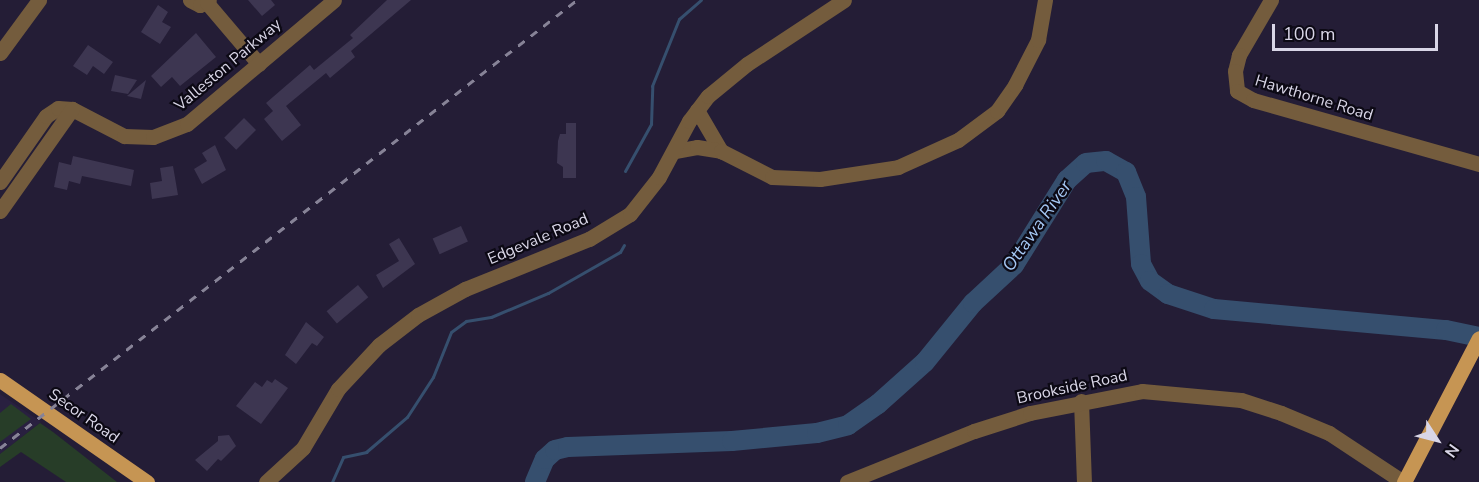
<!DOCTYPE html>
<style>
body{margin:0}
#map{position:relative;width:1479px;height:482px;overflow:hidden;background:#241d36;font-family:"Nunito Sans",sans-serif}
div>[style]{position:absolute}
[style*='--x']{left:calc(var(--x)*1px);top:calc(var(--y)*1px);width:calc(var(--w)*1px);rotate:calc(var(--a)*1deg)}
.built>*{inset:0;background:#292040}
.green>*{inset:0;background:#273d28}
.stream>*{height:3px;margin:-1.5px;padding:0 1.5px;transform-origin:1.5px;border-radius:1.5px;background:#364f6e}
.river>*{height:20px;margin:-10px;padding:0 10px;transform-origin:10px;border-radius:10px;background:#364f6e}
.building>*{inset:0;background:#3d3651;transform-origin:0 0}
.minor>*{height:15px;margin:-7.5px;padding:0 7.5px;transform-origin:7.5px;border-radius:7.5px;background:#745c3d}
.major>*{height:15px;margin:-7.5px;padding:0 7.5px;transform-origin:7.5px;border-radius:7.5px;background:#c69553}
.rail>*{height:3px;margin-top:-1.5px;transform-origin:0;background:repeating-linear-gradient(90deg,#878397 0 8px,transparent 0 16px)}
span{translate:-50% -50%;white-space:nowrap;text-align:center;line-height:1.15;-webkit-text-stroke:4.5px #0c0914;paint-order:stroke}
.street-label{font-size:16px;color:#d9d6e7}
.water-label{font-size:18px;color:#a5c8f4;font-style:italic}
.north{position:absolute;left:1407px;top:410px;width:60px;height:60px;-webkit-text-stroke:4px #0c0914;paint-order:stroke;rotate:126deg;font-size:16px;font-weight:700;line-height:24px;text-align:center;color:#d9d6e7}
.north::after{content:'';display:block;margin:auto;width:21px;height:27px;background:#d9d6e7;clip-path:polygon(50% 0,100% 100%,50% 72%,0 100%)}
.scale{position:absolute;left:1272px;top:24px;width:166px;height:27px;box-sizing:border-box;border:3px solid #d9d6e7;border-top:0;padding-left:8px;font-size:18px;line-height:21px;white-space:nowrap;color:#d9d6e7;-webkit-text-stroke:4px #0c0914;paint-order:stroke}
</style>
<div id="map">
<div class="built">
<i style="clip-path:polygon(0 394px,41px 422px,0 454px)"></i>
</div>
<div class="green">
<i style="clip-path:polygon(11px 404px,31px 419px,0 442px,0 413px)"></i>
<i style="clip-path:polygon(40px 423px,53px 432px,117px 482px,66px 482px,21px 452px,0 467px,0 454px)"></i>
</div>
<div class="stream">
<i style="--x:625;--y:171;--w:54;--a:-61"></i>
<i style="--x:651;--y:124;--w:38;--a:-88"></i>
<i style="--x:652;--y:86;--w:72;--a:-68.1"></i>
<i style="--x:679;--y:19;--w:29;--a:-41"></i>
<i style="--x:332;--y:482;--w:27;--a:-66"></i>
<i style="--x:343;--y:457;--w:24;--a:-12"></i>
<i style="--x:366;--y:452;--w:54;--a:-40.5"></i>
<i style="--x:407;--y:417;--w:48;--a:-57"></i>
<i style="--x:433;--y:377;--w:48;--a:-68.2"></i>
<i style="--x:451;--y:332;--w:19;--a:-36"></i>
<i style="--x:466;--y:321;--w:25;--a:-9"></i>
<i style="--x:491;--y:317;--w:62;--a:-22.8"></i>
<i style="--x:548;--y:293;--w:83;--a:-29.7"></i>
<i style="--x:620;--y:252;--w:8;--a:-60"></i>
</div>
<div class="river">
<i style="--x:535;--y:482;--w:25;--a:-67"></i>
<i style="--x:545;--y:459;--w:13;--a:-42"></i>
<i style="--x:555;--y:450;--w:13;--a:-13"></i>
<i style="--x:568;--y:447;--w:164;--a:-2.1"></i>
<i style="--x:732;--y:441;--w:85;--a:-5.4"></i>
<i style="--x:817;--y:433;--w:32;--a:-14"></i>
<i style="--x:848;--y:425;--w:37;--a:-35"></i>
<i style="--x:878;--y:404;--w:63;--a:-41.8"></i>
<i style="--x:925;--y:362;--w:76;--a:-50.9"></i>
<i style="--x:973;--y:303;--w:56;--a:-42.8"></i>
<i style="--x:1014;--y:265;--w:100;--a:-58.1"></i>
<i style="--x:1067;--y:180;--w:25;--a:-42"></i>
<i style="--x:1086;--y:163;--w:20;--a:-6"></i>
<i style="--x:1106;--y:161;--w:23;--a:29"></i>
<i style="--x:1126;--y:172;--w:27;--a:68"></i>
<i style="--x:1136;--y:197;--w:67;--a:85.7"></i>
<i style="--x:1141;--y:264;--w:19;--a:62"></i>
<i style="--x:1150;--y:281;--w:22;--a:36"></i>
<i style="--x:1168;--y:294;--w:48;--a:18.1"></i>
<i style="--x:1214;--y:309;--w:233;--a:5.2"></i>
<i style="--x:1446;--y:330;--w:34;--a:12"></i>
</div>
<div class="building">
<i style="clip-path:polygon(248px 0,271px 0,275px 5px,262px 16px)"></i>
<i style="clip-path:polygon(387px 0,411px 0,351px 51px,355px 57px,330px 78px,326px 73px,286px 106px,301px 125px,282px 141px,264px 119px,273px 111px,266px 103px,310px 65px,314px 70px,353px 38px,350px 35px)"></i>
<i style="clip-path:polygon(158px 5px,168px 12px,162px 22px,171px 27px,160px 44px,141px 32px)"></i>
<i style="clip-path:polygon(196px 33px,216px 57px,180px 86px,172px 77px,161px 87px,151px 76px)"></i>
<i style="clip-path:polygon(88px 45px,113px 62px,104px 74px,93px 66px,87px 75px,73px 66px)"></i>
<i style="clip-path:polygon(115px 75px,137px 80px,128px 94px,111px 91px)"></i>
<i style="clip-path:polygon(146px 80px,141px 99px,127px 96px)"></i>
<i style="left:244px;top:118px;width:17px;height:28px;rotate:45deg"></i>
<i style="clip-path:polygon(566px 123px,576px 123px,576px 178px,563px 178px,563px 167px,557px 163px,558px 141px,560px 134px,566px 134px)"></i>
<i style="clip-path:polygon(215px 145px,226px 170px,202px 184px,194px 169px,207px 161px,202px 153px)"></i>
<i style="clip-path:polygon(73px 156px,134px 170px,131px 186px,82px 176px,80px 184px,69px 181px,67px 190px,54px 187px,59px 162px,71px 165px)"></i>
<i style="clip-path:polygon(173px 166px,178px 195px,152px 199px,150px 183px,162px 181px,160px 168px)"></i>
<i style="left:461px;top:226px;width:17px;height:31px;rotate:66deg"></i>
<i style="clip-path:polygon(399px 238px,415px 264px,383px 288px,376px 275px,399px 261px,389px 244px)"></i>
<i style="left:358px;top:285px;width:16px;height:41px;rotate:50deg"></i>
<i style="clip-path:polygon(306px 322px,324px 337px,317px 346px,312px 343px,296px 364px,285px 355px)"></i>
<i style="clip-path:polygon(275px 379px,288px 388px,261px 424px,236px 406px,255px 382px,262px 387px,267px 380px,272px 383px)"></i>
<i style="clip-path:polygon(229px 435px,236px 446px,221px 461px,218px 459px,207px 471px,195px 460px,218px 441px,218px 436px)"></i>
</div>
<div class="minor">
<i style="--x:190;--y:0;--w:11;--a:27"></i>
<i style="--x:200;--y:5;--w:10;--a:-29"></i>
<i style="--x:1271;--y:0;--w:64;--a:120.2"></i>
<i style="--x:1239;--y:55;--w:16;--a:104"></i>
<i style="--x:1235;--y:71;--w:20;--a:84"></i>
<i style="--x:1237;--y:91;--w:18;--a:29"></i>
<i style="--x:1253;--y:100;--w:235;--a:15.8"></i>
<i style="--x:207;--y:3;--w:80;--a:49.6"></i>
<i style="--x:0;--y:53;--w:66;--a:-53.7"></i>
<i style="--x:697;--y:110;--w:48;--a:59.7"></i>
<i style="--x:675;--y:151;--w:22;--a:-10"></i>
<i style="--x:697;--y:147;--w:24;--a:9"></i>
<i style="--x:721;--y:151;--w:57;--a:27"></i>
<i style="--x:772;--y:177;--w:48;--a:2.4"></i>
<i style="--x:820;--y:179;--w:79;--a:-8.7"></i>
<i style="--x:898;--y:167;--w:66;--a:-24.2"></i>
<i style="--x:958;--y:140;--w:49;--a:-36.6"></i>
<i style="--x:997;--y:111;--w:32;--a:-55"></i>
<i style="--x:1015;--y:85;--w:51;--a:-62.9"></i>
<i style="--x:1038;--y:40;--w:41;--a:-80.1"></i>
<i style="--x:0;--y:182;--w:80;--a:-55.1"></i>
<i style="--x:46;--y:116;--w:14;--a:-34"></i>
<i style="--x:58;--y:108;--w:14;--a:4"></i>
<i style="--x:72;--y:109;--w:59;--a:27.4"></i>
<i style="--x:124;--y:136;--w:29;--a:2"></i>
<i style="--x:153;--y:137;--w:36;--a:-21"></i>
<i style="--x:187;--y:124;--w:192;--a:-40.1"></i>
<i style="--x:0;--y:211;--w:125;--a:-54.8"></i>
<i style="--x:1081;--y:401;--w:81;--a:87.9"></i>
<i style="--x:266;--y:482;--w:50;--a:-42.6"></i>
<i style="--x:303;--y:448;--w:69;--a:-59.3"></i>
<i style="--x:338;--y:389;--w:60;--a:-47"></i>
<i style="--x:379;--y:345;--w:49;--a:-37.6"></i>
<i style="--x:418;--y:315;--w:54;--a:-29"></i>
<i style="--x:465;--y:289;--w:134;--a:-22"></i>
<i style="--x:589;--y:239;--w:48;--a:-31.4"></i>
<i style="--x:630;--y:214;--w:47;--a:-51.9"></i>
<i style="--x:659;--y:177;--w:64;--a:-61.8"></i>
<i style="--x:689;--y:121;--w:31;--a:-53"></i>
<i style="--x:708;--y:96;--w:50;--a:-39.4"></i>
<i style="--x:747;--y:64;--w:116;--a:-33.4"></i>
<i style="--x:847;--y:482;--w:137;--a:-21.9"></i>
<i style="--x:974;--y:431;--w:59;--a:-17.8"></i>
<i style="--x:1030;--y:413;--w:114;--a:-11.1"></i>
<i style="--x:1142;--y:391;--w:99;--a:5.2"></i>
<i style="--x:1241;--y:400;--w:42;--a:18"></i>
<i style="--x:1281;--y:413;--w:52;--a:22.6"></i>
<i style="--x:1329;--y:433;--w:89;--a:33.5"></i>
</div>
<div class="major">
<i style="--x:0;--y:380;--w:179;--a:34.8"></i>
<i style="--x:1404;--y:482;--w:162;--a:-62.5"></i>
</div>
<div class="rail">
<i style="--x:0;--y:448;--w:731;--a:-37.83"></i>
</div>
<div class="street-label">
<span style="left:228px;top:65px;rotate:-40deg">Valleston Parkway</span>
<span style="left:1314px;top:98px;rotate:17deg">Hawthorne Road</span>
<span style="left:538px;top:239px;rotate:-23deg">Edgevale Road</span>
<span style="left:1072px;top:387px;rotate:-12deg">Brookside Road</span>
<span style="left:84px;top:416px;rotate:35deg">Secor Road</span>
</div>
<div class="water-label">
<span style="left:1037px;top:226px;rotate:-55deg">Ottawa River</span>
</div>
<div class="north">N</div>
<div class="scale">100 m</div>
</div>
